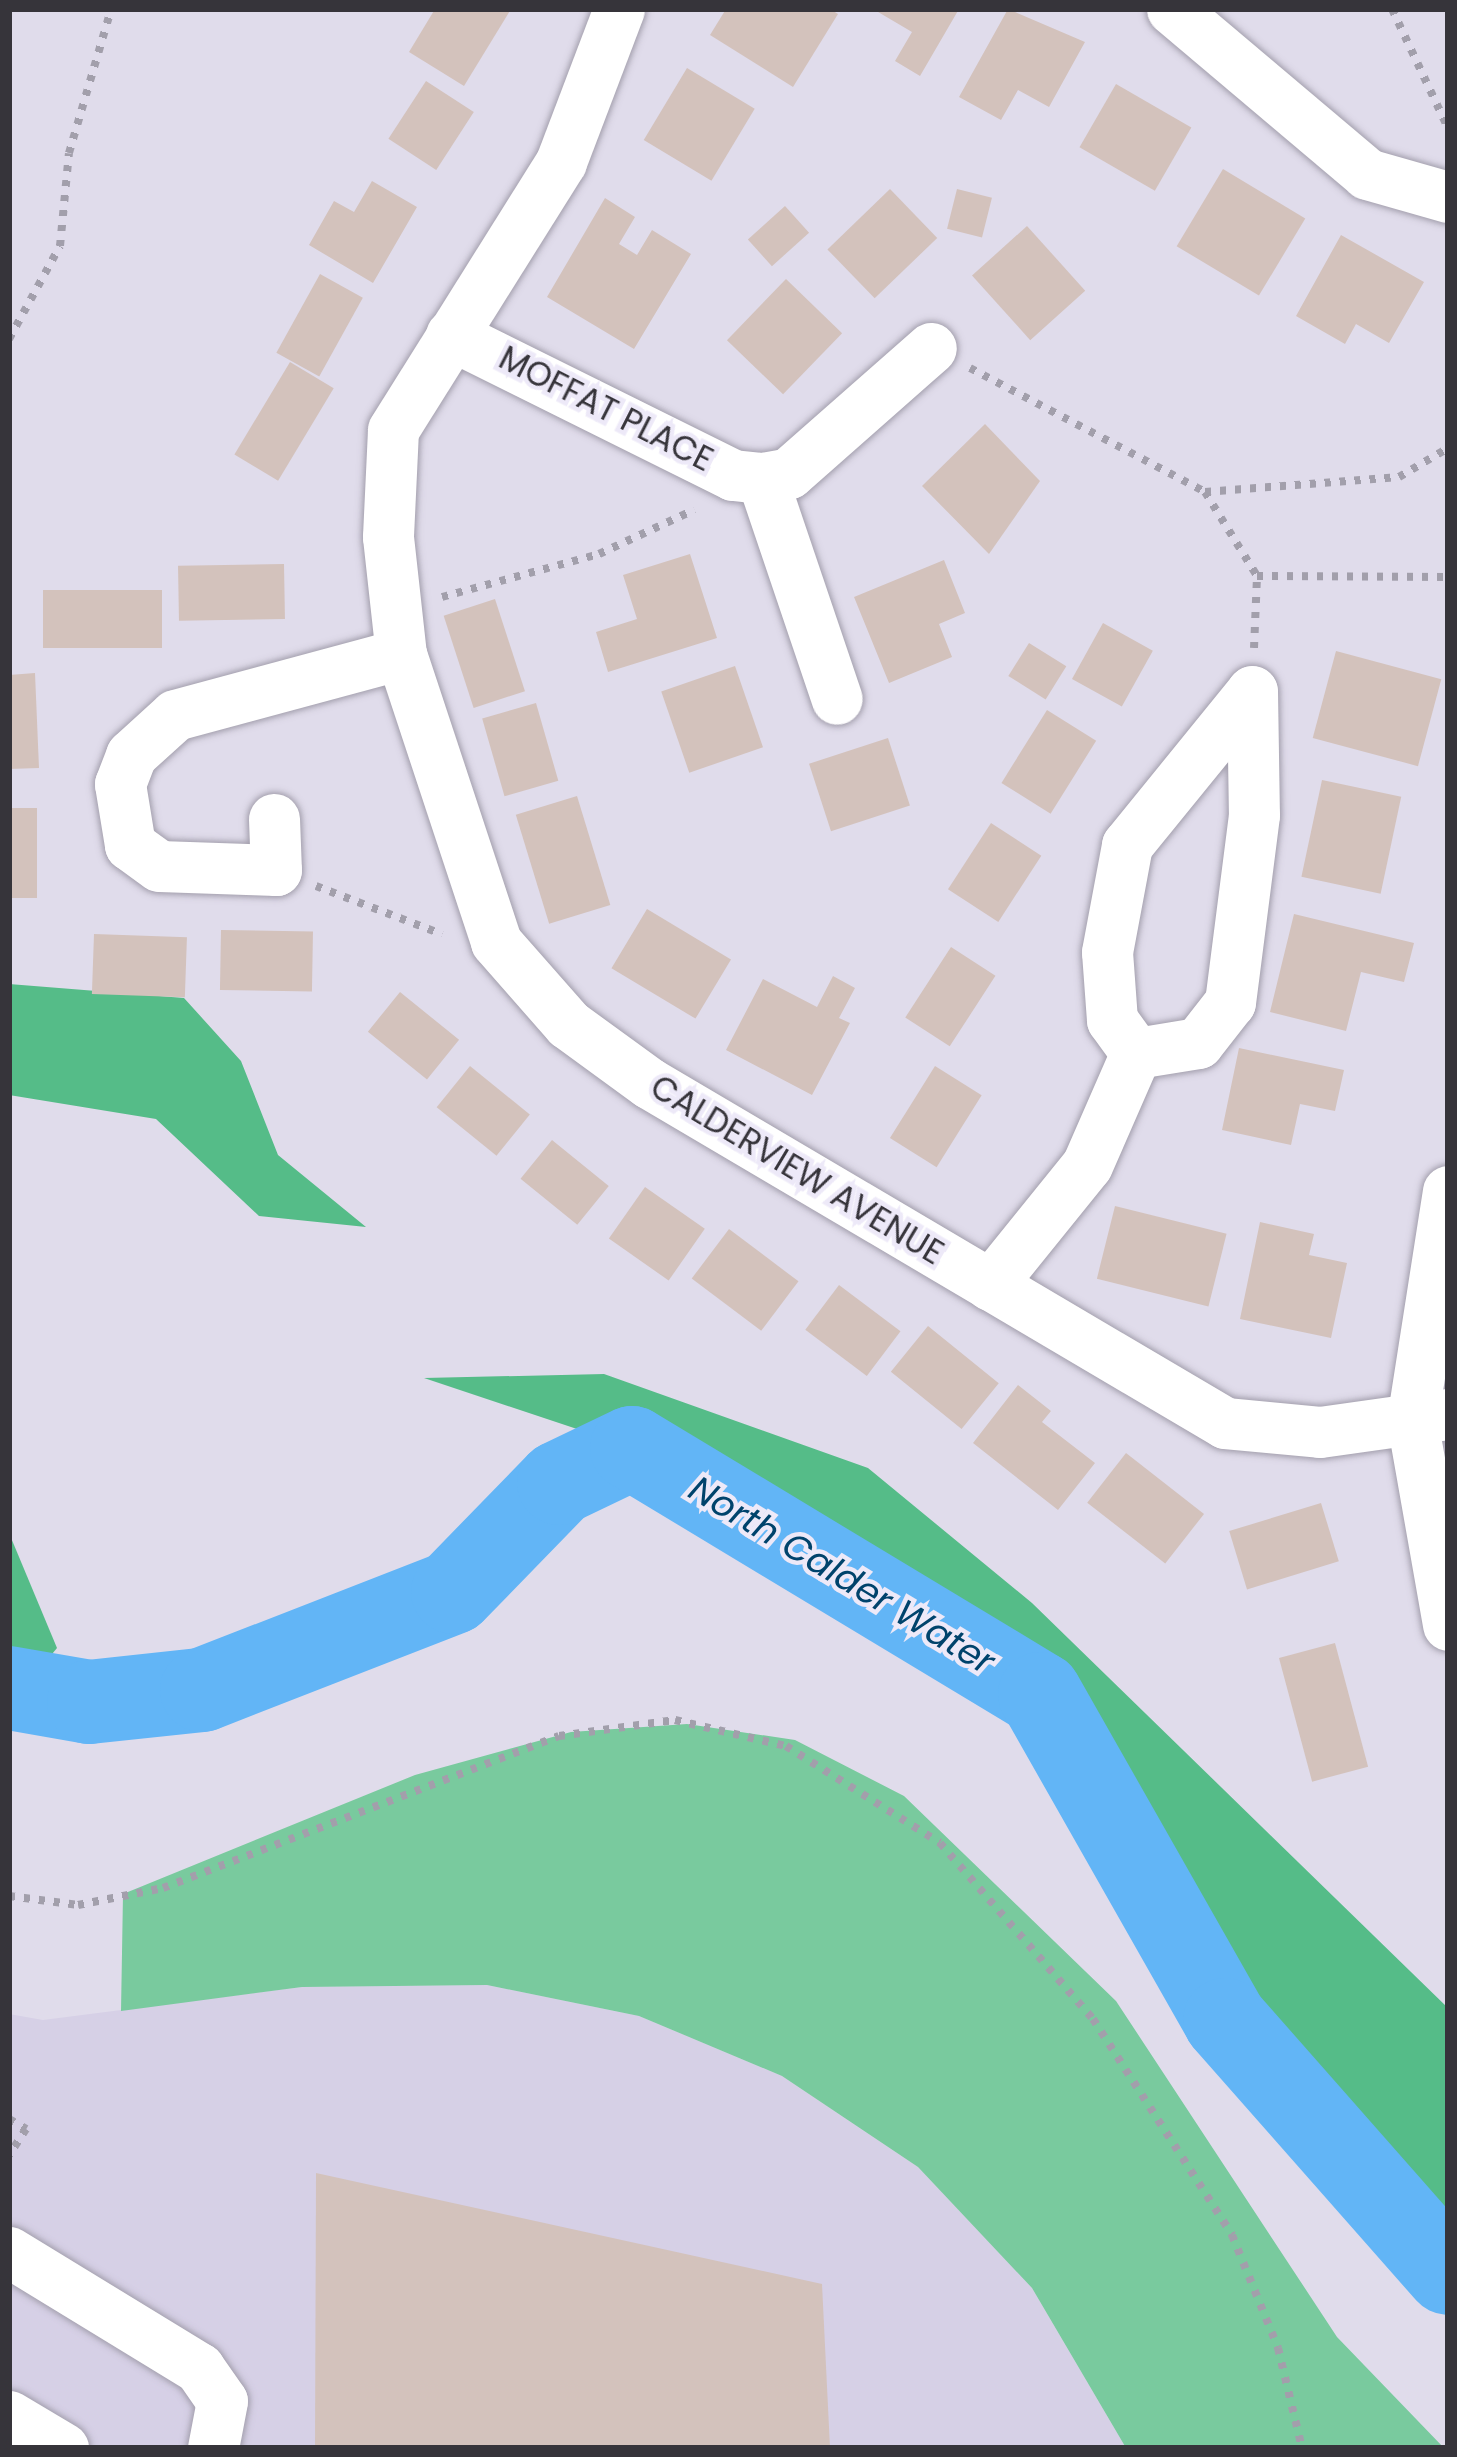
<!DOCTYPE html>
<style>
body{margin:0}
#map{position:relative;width:1457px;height:2457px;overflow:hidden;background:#e0dceb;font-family:Poppins,sans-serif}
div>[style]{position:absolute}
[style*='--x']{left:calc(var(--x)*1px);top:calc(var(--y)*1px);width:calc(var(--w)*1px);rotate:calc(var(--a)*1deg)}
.built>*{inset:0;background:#d6d0e6}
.green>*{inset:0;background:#79ca9e}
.forest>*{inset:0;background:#55bc88}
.river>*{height:84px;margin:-42px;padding:0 42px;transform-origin:42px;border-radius:42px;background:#62b5f6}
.building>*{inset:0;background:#d3c2bc;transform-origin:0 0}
.path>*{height:8px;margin-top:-4px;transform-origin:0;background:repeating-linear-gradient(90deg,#a29fab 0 6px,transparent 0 15px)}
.roads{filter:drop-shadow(0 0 3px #a39fad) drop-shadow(0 0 3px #a39fad)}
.minor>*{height:51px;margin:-25.5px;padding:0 25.5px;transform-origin:25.5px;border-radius:25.5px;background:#fff}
span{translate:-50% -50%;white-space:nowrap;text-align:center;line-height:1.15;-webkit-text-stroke:9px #ede9f8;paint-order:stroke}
.street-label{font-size:33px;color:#36343a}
.water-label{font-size:36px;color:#00436c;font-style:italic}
.frame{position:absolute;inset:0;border:12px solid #36343a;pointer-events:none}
</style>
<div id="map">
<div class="built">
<i style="clip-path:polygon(487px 1985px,639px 2016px,782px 2076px,918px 2167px,1032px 2288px,1126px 2448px,9px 2448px,9px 2014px,43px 2020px,302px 1987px)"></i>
</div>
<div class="green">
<i style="clip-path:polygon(687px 1724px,795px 1740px,904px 1796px,1116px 2001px,1337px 2337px,1444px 2448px,1126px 2448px,1032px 2288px,918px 2167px,782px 2076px,639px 2016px,487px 1985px,302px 1987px,121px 2011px,123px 1894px,415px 1775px,571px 1732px)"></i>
</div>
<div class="forest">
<i style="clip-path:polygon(9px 984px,184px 998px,241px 1061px,278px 1155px,366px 1227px,259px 1216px,156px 1119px,9px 1095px)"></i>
<i style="clip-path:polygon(604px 1374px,868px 1468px,1032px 1603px,1448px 2008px,1448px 2236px,1274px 2054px,1100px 1747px,864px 1569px,709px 1473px,424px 1378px)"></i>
<i style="clip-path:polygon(9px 1533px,57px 1648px,9px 1706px)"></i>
</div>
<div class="river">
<i style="--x:9;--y:1688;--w:81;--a:9.9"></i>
<i style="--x:89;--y:1702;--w:114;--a:-6.1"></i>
<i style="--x:202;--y:1690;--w:269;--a:-21.3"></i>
<i style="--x:453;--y:1592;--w:152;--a:-45.8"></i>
<i style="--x:559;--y:1483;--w:81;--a:-25.6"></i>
<i style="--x:632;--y:1448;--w:476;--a:31.1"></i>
<i style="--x:1040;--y:1694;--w:375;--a:60.4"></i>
<i style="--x:1225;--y:2020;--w:337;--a:48.6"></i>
</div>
<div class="building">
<i style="clip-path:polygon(435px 9px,511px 9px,464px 86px,409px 52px)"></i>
<i style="clip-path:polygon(726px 9px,830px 9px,838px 14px,793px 87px,710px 35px)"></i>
<i style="clip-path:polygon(873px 9px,959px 9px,920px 76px,895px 61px,912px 32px)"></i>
<i style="clip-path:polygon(1008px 9px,1085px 42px,1049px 107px,1018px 90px,1001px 120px,959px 97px)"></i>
<i style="left:687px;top:68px;width:79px;height:84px;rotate:31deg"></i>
<i style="left:426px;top:81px;width:57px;height:69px;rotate:33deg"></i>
<i style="left:1116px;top:84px;width:87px;height:73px;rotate:30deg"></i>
<i style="left:1223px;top:169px;width:96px;height:90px;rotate:31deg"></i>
<i style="clip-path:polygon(372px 181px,417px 207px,373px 283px,309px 245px,334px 201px,354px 212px)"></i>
<i style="left:890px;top:189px;width:68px;height:87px;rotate:46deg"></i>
<i style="left:957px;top:189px;width:36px;height:41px;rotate:14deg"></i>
<i style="clip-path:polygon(605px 198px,635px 217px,619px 244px,637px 255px,652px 230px,691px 254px,634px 349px,547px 297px)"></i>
<i style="left:785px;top:206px;width:36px;height:50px;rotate:48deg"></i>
<i style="left:1027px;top:226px;width:87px;height:74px;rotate:48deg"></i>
<i style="clip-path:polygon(1341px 235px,1424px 282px,1389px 343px,1356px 324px,1345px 344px,1296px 316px)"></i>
<i style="left:320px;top:274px;width:49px;height:90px;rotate:29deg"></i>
<i style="left:786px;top:279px;width:78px;height:85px;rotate:44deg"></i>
<i style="left:290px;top:362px;width:51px;height:108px;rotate:31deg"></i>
<i style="clip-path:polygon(985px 424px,1040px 481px,989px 554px,922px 486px)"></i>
<i style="clip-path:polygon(690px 554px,717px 638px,608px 672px,596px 632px,637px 619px,623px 575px)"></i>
<i style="clip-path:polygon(944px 560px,965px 613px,939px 624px,952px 657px,889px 683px,854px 597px)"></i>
<i style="left:284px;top:564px;width:55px;height:106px;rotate:89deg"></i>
<i style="left:162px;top:590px;width:58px;height:119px;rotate:90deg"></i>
<i style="left:495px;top:599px;width:97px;height:54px;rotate:72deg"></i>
<i style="left:1103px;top:623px;width:57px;height:64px;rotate:29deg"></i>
<i style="left:1029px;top:643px;width:44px;height:39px;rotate:32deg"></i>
<i style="left:1336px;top:651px;width:109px;height:90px;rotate:15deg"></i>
<i style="left:735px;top:666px;width:86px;height:78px;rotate:71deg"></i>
<i style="clip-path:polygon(35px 673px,39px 768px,9px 769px,9px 675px)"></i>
<i style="left:536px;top:703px;width:81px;height:56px;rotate:74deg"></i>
<i style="left:1047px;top:710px;width:58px;height:86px;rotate:32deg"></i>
<i style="left:888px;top:738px;width:71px;height:83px;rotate:72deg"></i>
<i style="left:1322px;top:780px;width:81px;height:99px;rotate:12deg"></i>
<i style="left:577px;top:796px;width:114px;height:64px;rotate:73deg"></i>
<i style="left:9px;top:808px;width:28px;height:90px"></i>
<i style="left:991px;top:823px;width:60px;height:79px;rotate:33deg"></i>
<i style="left:647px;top:909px;width:98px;height:69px;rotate:31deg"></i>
<i style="clip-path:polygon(1294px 914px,1414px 943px,1404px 982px,1361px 972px,1346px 1031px,1270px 1012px)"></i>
<i style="left:221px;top:930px;width:92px;height:60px;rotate:1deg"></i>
<i style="left:94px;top:934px;width:93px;height:60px;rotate:2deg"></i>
<i style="left:951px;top:947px;width:53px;height:84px;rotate:33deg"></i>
<i style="clip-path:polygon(833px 976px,855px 988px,839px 1018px,850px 1023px,812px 1095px,726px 1050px,763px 979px,817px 1007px)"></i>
<i style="left:400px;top:992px;width:76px;height:51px;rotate:39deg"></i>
<i style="clip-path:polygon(1239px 1048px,1344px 1070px,1335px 1111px,1300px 1104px,1291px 1145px,1222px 1130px)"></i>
<i style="left:470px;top:1066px;width:77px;height:53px;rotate:39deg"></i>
<i style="left:935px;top:1066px;width:55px;height:85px;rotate:32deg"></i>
<i style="left:552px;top:1140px;width:73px;height:50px;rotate:39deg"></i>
<i style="left:645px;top:1187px;width:73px;height:63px;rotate:35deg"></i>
<i style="left:1115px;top:1206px;width:115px;height:75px;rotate:14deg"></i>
<i style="clip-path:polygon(1260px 1222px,1314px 1234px,1309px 1255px,1347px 1263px,1331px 1338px,1240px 1319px)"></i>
<i style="left:729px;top:1229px;width:87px;height:62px;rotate:37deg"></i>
<i style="left:839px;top:1285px;width:77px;height:56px;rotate:37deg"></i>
<i style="left:928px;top:1326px;width:91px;height:59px;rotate:39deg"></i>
<i style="clip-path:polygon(1018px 1385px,1051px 1411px,1042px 1422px,1095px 1463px,1058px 1510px,973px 1443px)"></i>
<i style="left:1126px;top:1453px;width:99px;height:63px;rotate:38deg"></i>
<i style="left:1321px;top:1503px;width:61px;height:96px;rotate:73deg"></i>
<i style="left:1335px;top:1643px;width:128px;height:58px;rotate:75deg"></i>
<i style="clip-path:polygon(316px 2173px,822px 2284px,830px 2448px,315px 2448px)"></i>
</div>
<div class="path">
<i style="--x:1392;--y:9;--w:132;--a:64.8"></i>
<i style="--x:9;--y:339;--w:106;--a:-61.3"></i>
<i style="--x:60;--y:246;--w:93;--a:-84.5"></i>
<i style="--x:69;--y:153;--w:150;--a:-73.7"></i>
<i style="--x:970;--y:368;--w:266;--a:27.8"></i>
<i style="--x:1205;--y:492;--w:195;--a:-4.4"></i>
<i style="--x:1399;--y:477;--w:57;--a:-30.6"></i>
<i style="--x:1205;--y:492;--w:99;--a:58.2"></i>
<i style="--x:442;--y:597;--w:163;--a:-15.3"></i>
<i style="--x:599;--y:554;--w:105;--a:-24.9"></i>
<i style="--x:1254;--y:648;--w:72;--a:-87.6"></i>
<i style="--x:1257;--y:576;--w:191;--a:0.3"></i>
<i style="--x:316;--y:886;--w:135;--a:20.9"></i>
<i style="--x:9;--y:1896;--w:70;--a:7.4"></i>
<i style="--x:78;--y:1905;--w:87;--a:-11.3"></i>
<i style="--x:163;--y:1888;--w:424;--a:-21"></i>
<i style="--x:559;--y:1736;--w:117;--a:-7.9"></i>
<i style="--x:675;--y:1720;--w:114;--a:13.2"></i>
<i style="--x:786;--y:1746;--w:182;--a:32.2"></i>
<i style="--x:940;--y:1843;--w:233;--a:49"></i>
<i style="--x:1093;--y:2019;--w:257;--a:57.2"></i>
<i style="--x:1232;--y:2235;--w:122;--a:67.8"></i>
<i style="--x:1278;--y:2348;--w:103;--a:76.5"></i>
<i style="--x:9;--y:2119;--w:20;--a:30"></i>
<i style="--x:26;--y:2129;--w:31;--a:123"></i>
</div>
<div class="roads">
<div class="minor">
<i style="--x:619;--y:9;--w:164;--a:110.8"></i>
<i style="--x:561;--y:162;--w:316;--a:122.1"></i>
<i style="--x:393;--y:430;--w:107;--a:92.7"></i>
<i style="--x:388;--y:537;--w:118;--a:83.7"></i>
<i style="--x:401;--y:654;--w:303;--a:71.7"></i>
<i style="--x:496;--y:942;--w:109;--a:48.7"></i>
<i style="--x:568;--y:1024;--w:100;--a:36.1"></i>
<i style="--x:649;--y:1083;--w:669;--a:30.55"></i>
<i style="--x:1225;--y:1423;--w:95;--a:5.4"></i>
<i style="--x:1320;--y:1432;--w:129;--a:-8"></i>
<i style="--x:1172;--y:9;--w:255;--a:40.2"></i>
<i style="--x:1367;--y:174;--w:84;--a:15.9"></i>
<i style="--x:451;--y:335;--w:315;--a:26.4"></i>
<i style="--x:733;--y:475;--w:29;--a:6"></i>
<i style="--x:762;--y:478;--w:27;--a:-10"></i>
<i style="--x:789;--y:473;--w:189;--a:-41.4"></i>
<i style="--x:762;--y:478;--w:233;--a:71.3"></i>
<i style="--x:274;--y:819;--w:51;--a:87.8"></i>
<i style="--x:276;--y:870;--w:117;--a:-178"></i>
<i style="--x:159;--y:866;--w:36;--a:-144"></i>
<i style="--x:130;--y:845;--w:62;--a:-99.3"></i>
<i style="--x:120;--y:784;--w:31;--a:-69"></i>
<i style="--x:131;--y:755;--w:59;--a:-42.3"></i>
<i style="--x:175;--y:715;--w:234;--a:-15.1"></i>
<i style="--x:1448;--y:1191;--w:232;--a:98.9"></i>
<i style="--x:1412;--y:1420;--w:208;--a:80"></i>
<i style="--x:990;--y:1285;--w:154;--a:-51.1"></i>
<i style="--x:1087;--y:1165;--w:122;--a:-66.4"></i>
<i style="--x:1136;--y:1053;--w:41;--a:-126"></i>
<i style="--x:1112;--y:1020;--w:68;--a:-94.2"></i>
<i style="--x:1107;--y:952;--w:109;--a:-79.4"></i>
<i style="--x:1127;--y:845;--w:198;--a:-50.9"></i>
<i style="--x:1252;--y:691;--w:124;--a:89.1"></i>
<i style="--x:1254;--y:815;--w:189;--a:97.3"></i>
<i style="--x:1230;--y:1002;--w:52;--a:128"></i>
<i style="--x:1198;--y:1043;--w:63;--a:170.8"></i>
<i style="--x:9;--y:2252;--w:223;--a:31.4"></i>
<i style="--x:199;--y:2368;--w:40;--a:55.1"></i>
<i style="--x:222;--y:2401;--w:48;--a:100.8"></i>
<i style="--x:9;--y:2416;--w:63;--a:30.7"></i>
</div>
</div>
<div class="street-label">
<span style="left:606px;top:409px;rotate:27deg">MOFFAT PLACE</span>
<span style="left:797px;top:1170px;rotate:31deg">CALDERVIEW AVENUE</span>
</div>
<div class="water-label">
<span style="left:842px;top:1575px;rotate:31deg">North Calder Water</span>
</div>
<div class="frame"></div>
</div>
